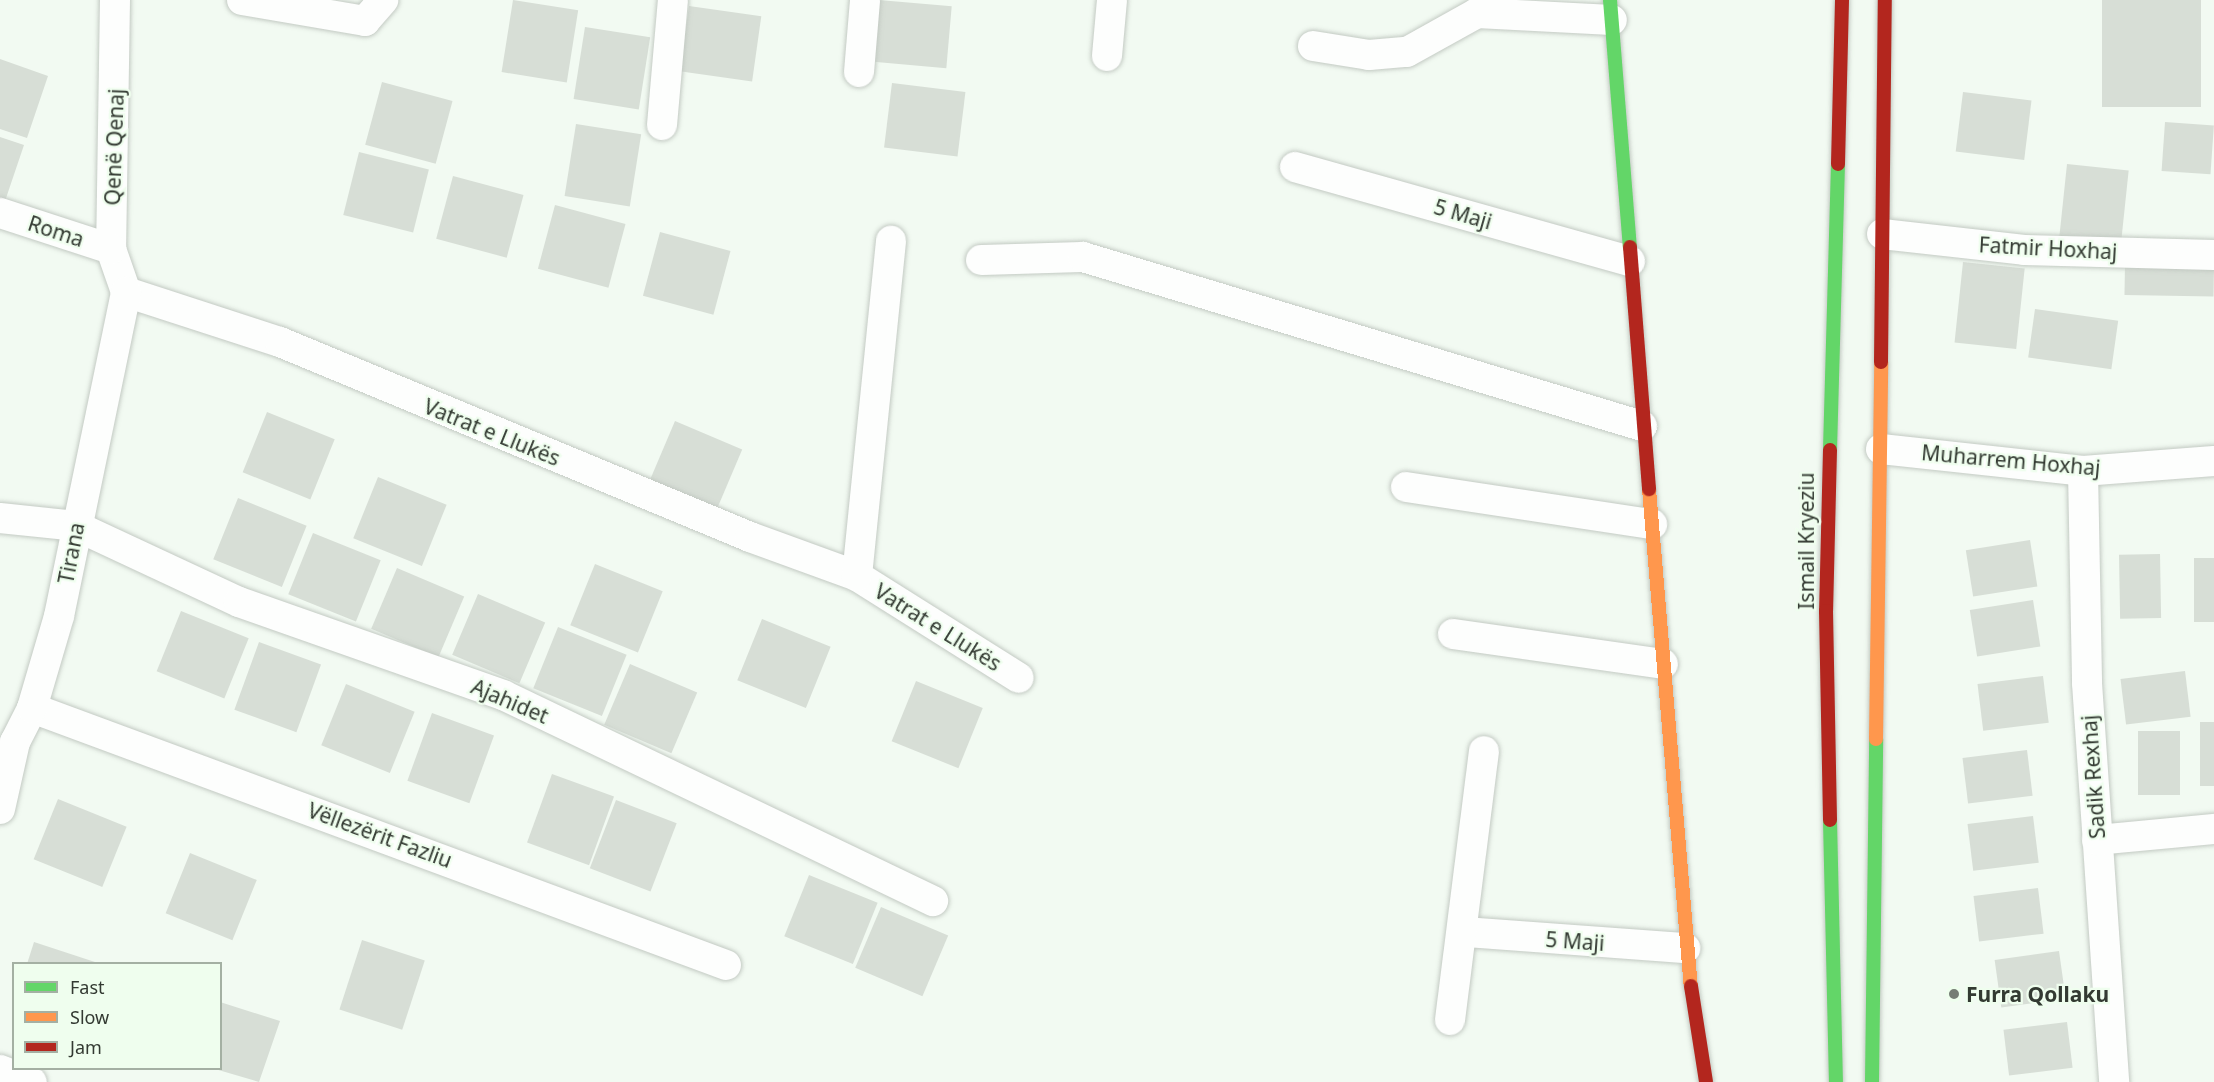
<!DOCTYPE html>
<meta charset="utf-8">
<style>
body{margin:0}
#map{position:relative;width:2214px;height:1082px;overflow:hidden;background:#f2faf2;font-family:"Noto Sans",sans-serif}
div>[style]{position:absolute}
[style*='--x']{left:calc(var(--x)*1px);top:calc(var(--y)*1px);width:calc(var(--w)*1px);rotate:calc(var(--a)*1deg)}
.building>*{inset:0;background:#d7ded6;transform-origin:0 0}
.roads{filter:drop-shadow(0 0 2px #c3cac3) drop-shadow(0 0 2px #c3cac3)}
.street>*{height:30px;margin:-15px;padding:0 15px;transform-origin:15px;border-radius:15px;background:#fdfefd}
.fast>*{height:14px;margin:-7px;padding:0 7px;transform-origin:7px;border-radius:7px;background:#63d668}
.slow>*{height:14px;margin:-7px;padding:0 7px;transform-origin:7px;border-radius:7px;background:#ff974d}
.jam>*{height:14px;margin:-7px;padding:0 7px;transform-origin:7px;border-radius:7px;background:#b3261e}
.dots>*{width:16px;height:16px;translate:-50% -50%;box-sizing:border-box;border:3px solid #effeee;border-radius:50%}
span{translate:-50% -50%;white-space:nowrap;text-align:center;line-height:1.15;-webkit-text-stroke:4.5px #effeee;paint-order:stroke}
.street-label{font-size:21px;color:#333a32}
.poi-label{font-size:21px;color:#333a32;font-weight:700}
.left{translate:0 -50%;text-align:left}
.legend{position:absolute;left:12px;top:962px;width:210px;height:108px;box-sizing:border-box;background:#effeee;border:2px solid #a4b0a3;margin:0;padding:8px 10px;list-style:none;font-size:18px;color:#333a32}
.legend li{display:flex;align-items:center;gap:12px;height:30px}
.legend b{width:30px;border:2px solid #a4b0a3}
</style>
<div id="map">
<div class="building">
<i style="left:513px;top:0;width:66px;height:73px;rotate:9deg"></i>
<i style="left:879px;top:0;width:73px;height:62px;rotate:5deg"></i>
<i style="left:2102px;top:0;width:99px;height:107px"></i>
<i style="left:689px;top:6px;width:73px;height:66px;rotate:8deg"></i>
<i style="left:585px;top:27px;width:66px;height:73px;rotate:9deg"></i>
<i style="clip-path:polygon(0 59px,48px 76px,27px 138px,0 129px)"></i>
<i style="left:382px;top:82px;width:73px;height:65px;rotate:15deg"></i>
<i style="left:892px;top:83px;width:74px;height:65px;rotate:7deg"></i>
<i style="left:1963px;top:92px;width:69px;height:60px;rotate:7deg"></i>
<i style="left:2165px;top:122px;width:49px;height:49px;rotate:4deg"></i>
<i style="left:576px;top:124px;width:66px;height:73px;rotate:9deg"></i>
<i style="clip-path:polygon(0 137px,24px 145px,3px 207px,0 206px)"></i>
<i style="left:359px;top:152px;width:72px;height:65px;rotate:14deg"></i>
<i style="left:2067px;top:164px;width:62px;height:74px;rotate:6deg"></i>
<i style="left:453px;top:176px;width:73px;height:65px;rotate:15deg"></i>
<i style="left:555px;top:205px;width:73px;height:66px;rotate:15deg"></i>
<i style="left:660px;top:232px;width:73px;height:66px;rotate:15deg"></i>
<i style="left:1963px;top:262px;width:62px;height:81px;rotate:6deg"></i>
<i style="left:2125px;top:265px;width:89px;height:30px;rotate:1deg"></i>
<i style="left:2035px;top:309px;width:84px;height:49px;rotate:8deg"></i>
<i style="left:267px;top:412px;width:73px;height:65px;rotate:22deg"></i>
<i style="left:675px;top:421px;width:73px;height:66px;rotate:23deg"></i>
<i style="left:378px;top:477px;width:74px;height:66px;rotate:22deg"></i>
<i style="left:238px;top:498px;width:74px;height:66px;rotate:22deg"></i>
<i style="left:313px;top:533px;width:73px;height:66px;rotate:22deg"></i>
<i style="left:2030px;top:540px;width:47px;height:65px;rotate:81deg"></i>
<i style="left:2160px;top:554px;width:64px;height:41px;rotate:89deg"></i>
<i style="left:2194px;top:558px;width:20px;height:64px"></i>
<i style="left:595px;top:564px;width:73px;height:66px;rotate:22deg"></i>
<i style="left:397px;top:568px;width:73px;height:66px;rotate:23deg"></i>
<i style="left:478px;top:594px;width:73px;height:66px;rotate:23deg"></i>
<i style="left:2033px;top:600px;width:47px;height:64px;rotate:81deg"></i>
<i style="left:181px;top:611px;width:73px;height:65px;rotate:22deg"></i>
<i style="left:762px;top:619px;width:74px;height:66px;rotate:22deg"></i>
<i style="left:558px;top:627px;width:74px;height:66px;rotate:22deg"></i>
<i style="left:259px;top:642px;width:66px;height:72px;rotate:20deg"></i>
<i style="left:630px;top:664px;width:73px;height:66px;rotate:23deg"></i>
<i style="left:2185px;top:671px;width:46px;height:65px;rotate:83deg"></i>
<i style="left:2043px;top:676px;width:47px;height:66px;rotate:83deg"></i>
<i style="left:916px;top:681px;width:72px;height:65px;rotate:22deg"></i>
<i style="left:346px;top:684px;width:74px;height:66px;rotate:22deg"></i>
<i style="left:432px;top:713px;width:66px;height:72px;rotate:20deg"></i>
<i style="left:2200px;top:722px;width:14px;height:64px"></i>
<i style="left:2138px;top:731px;width:42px;height:64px"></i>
<i style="left:2027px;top:750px;width:46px;height:65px;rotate:83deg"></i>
<i style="left:552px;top:774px;width:66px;height:73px;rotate:20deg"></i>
<i style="left:58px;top:799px;width:74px;height:65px;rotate:22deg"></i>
<i style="left:616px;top:800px;width:65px;height:73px;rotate:21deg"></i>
<i style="left:2033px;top:816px;width:47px;height:66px;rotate:83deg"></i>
<i style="left:190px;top:853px;width:72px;height:65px;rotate:22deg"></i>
<i style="left:809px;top:875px;width:74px;height:66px;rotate:22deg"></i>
<i style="left:2038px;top:888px;width:46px;height:65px;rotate:83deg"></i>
<i style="left:881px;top:907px;width:73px;height:66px;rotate:23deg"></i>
<i style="left:362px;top:940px;width:66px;height:73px;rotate:18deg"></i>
<i style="clip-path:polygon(34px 942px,98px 963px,97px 964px,27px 964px)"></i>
<i style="left:2059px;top:951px;width:48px;height:65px;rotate:82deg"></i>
<i style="clip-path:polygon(220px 1002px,280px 1021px,259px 1082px,215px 1069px,220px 1068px)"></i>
<i style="left:2067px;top:1022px;width:46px;height:64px;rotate:83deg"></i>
</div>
<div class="roads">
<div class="street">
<i style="--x:115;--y:0;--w:249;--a:90.9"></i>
<i style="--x:111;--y:249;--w:46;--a:70.8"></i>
<i style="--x:242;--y:0;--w:125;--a:9.7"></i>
<i style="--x:365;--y:21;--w:28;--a:-49"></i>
<i style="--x:1313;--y:46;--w:57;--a:9.1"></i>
<i style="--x:1369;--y:55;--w:38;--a:-5"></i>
<i style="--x:1407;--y:52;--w:80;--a:-29.1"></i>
<i style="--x:1477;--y:13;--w:135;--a:3"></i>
<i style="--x:1107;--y:56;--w:56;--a:-84.9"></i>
<i style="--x:859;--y:72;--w:72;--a:-85.2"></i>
<i style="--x:662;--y:125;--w:125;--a:-85"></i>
<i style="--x:1295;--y:167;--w:348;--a:15.7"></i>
<i style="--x:0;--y:213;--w:117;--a:18"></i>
<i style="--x:1882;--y:234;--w:143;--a:6.4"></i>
<i style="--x:2024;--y:250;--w:190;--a:1.5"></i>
<i style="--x:981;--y:260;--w:102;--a:-1.7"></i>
<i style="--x:1083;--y:257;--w:584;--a:16.82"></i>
<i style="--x:126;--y:292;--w:162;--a:18"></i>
<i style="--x:280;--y:342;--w:509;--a:22.53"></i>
<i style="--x:750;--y:537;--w:114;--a:20"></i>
<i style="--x:857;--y:576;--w:191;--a:32.2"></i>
<i style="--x:1881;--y:449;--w:203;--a:6.2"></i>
<i style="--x:2083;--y:471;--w:131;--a:-4.4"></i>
<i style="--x:2083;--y:471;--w:212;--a:88.9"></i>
<i style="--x:2087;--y:683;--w:400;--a:86.1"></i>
<i style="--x:1406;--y:487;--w:249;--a:8.6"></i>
<i style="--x:0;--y:518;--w:76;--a:6"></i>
<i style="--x:76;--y:526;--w:180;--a:25"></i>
<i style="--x:239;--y:602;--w:280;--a:19.4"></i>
<i style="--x:503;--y:695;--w:477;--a:25.6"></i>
<i style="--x:857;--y:576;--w:337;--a:-84.2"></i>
<i style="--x:1453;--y:634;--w:212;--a:8.1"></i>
<i style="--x:32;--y:708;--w:740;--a:20.32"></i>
<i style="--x:0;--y:809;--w:69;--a:-77.4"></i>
<i style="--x:15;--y:742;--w:38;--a:-63"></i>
<i style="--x:32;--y:708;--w:96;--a:-73.6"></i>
<i style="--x:59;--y:616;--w:331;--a:-78.3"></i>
<i style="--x:2097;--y:840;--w:118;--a:-5.4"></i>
<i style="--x:1465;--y:932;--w:221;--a:4.2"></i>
<i style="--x:1450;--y:1020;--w:271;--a:-82.8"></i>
<i style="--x:0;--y:1070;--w:34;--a:21"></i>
</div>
<div class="fast">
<i style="--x:1610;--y:0;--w:248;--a:85.4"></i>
<i style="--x:1830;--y:450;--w:286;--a:-88.4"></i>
<i style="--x:1830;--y:820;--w:262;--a:88.7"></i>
<i style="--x:1872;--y:1082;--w:343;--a:-89.3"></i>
</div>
<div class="slow">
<i style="--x:1649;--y:489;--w:499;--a:85.2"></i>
<i style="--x:1876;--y:739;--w:377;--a:-89.2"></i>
</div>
<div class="jam">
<i style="--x:1838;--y:164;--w:164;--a:-88.6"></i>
<i style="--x:1630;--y:247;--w:243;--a:85.5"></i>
<i style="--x:1881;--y:362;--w:362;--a:-89.4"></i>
<i style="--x:1830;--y:450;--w:161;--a:91.4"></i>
<i style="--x:1826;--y:611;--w:209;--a:88.9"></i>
<i style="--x:1691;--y:986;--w:97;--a:81.1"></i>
</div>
</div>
<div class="dots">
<i style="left:1954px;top:994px;background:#767d75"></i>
</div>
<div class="street-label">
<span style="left:114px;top:147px;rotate:-88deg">Qenë Qenaj</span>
<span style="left:1463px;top:214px;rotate:16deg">5 Maji</span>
<span style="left:56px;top:231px;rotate:18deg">Roma</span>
<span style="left:2048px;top:248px;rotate:3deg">Fatmir Hoxhaj</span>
<span style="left:492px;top:432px;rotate:22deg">Vatrat e Llukës</span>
<span style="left:2011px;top:460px;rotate:5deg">Muharrem Hoxhaj</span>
<span style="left:1806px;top:541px;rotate:-90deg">Ismail Kryeziu</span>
<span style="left:71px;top:553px;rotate:-79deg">Tirana</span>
<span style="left:938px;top:627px;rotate:32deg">Vatrat e Llukës</span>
<span style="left:510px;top:701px;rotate:23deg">Ajahidet</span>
<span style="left:2093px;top:777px;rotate:-94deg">Sadik Rexhaj</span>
<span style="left:380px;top:835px;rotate:20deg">Vëllezërit Fazliu</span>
<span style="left:1575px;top:941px;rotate:4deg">5 Maji</span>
</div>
<div class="poi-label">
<span class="left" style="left:1966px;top:994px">Furra Qollaku</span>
</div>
<ul class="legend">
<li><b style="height:8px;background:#63d668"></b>Fast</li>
<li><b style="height:8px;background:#ff974d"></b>Slow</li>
<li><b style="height:8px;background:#b3261e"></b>Jam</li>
</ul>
</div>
